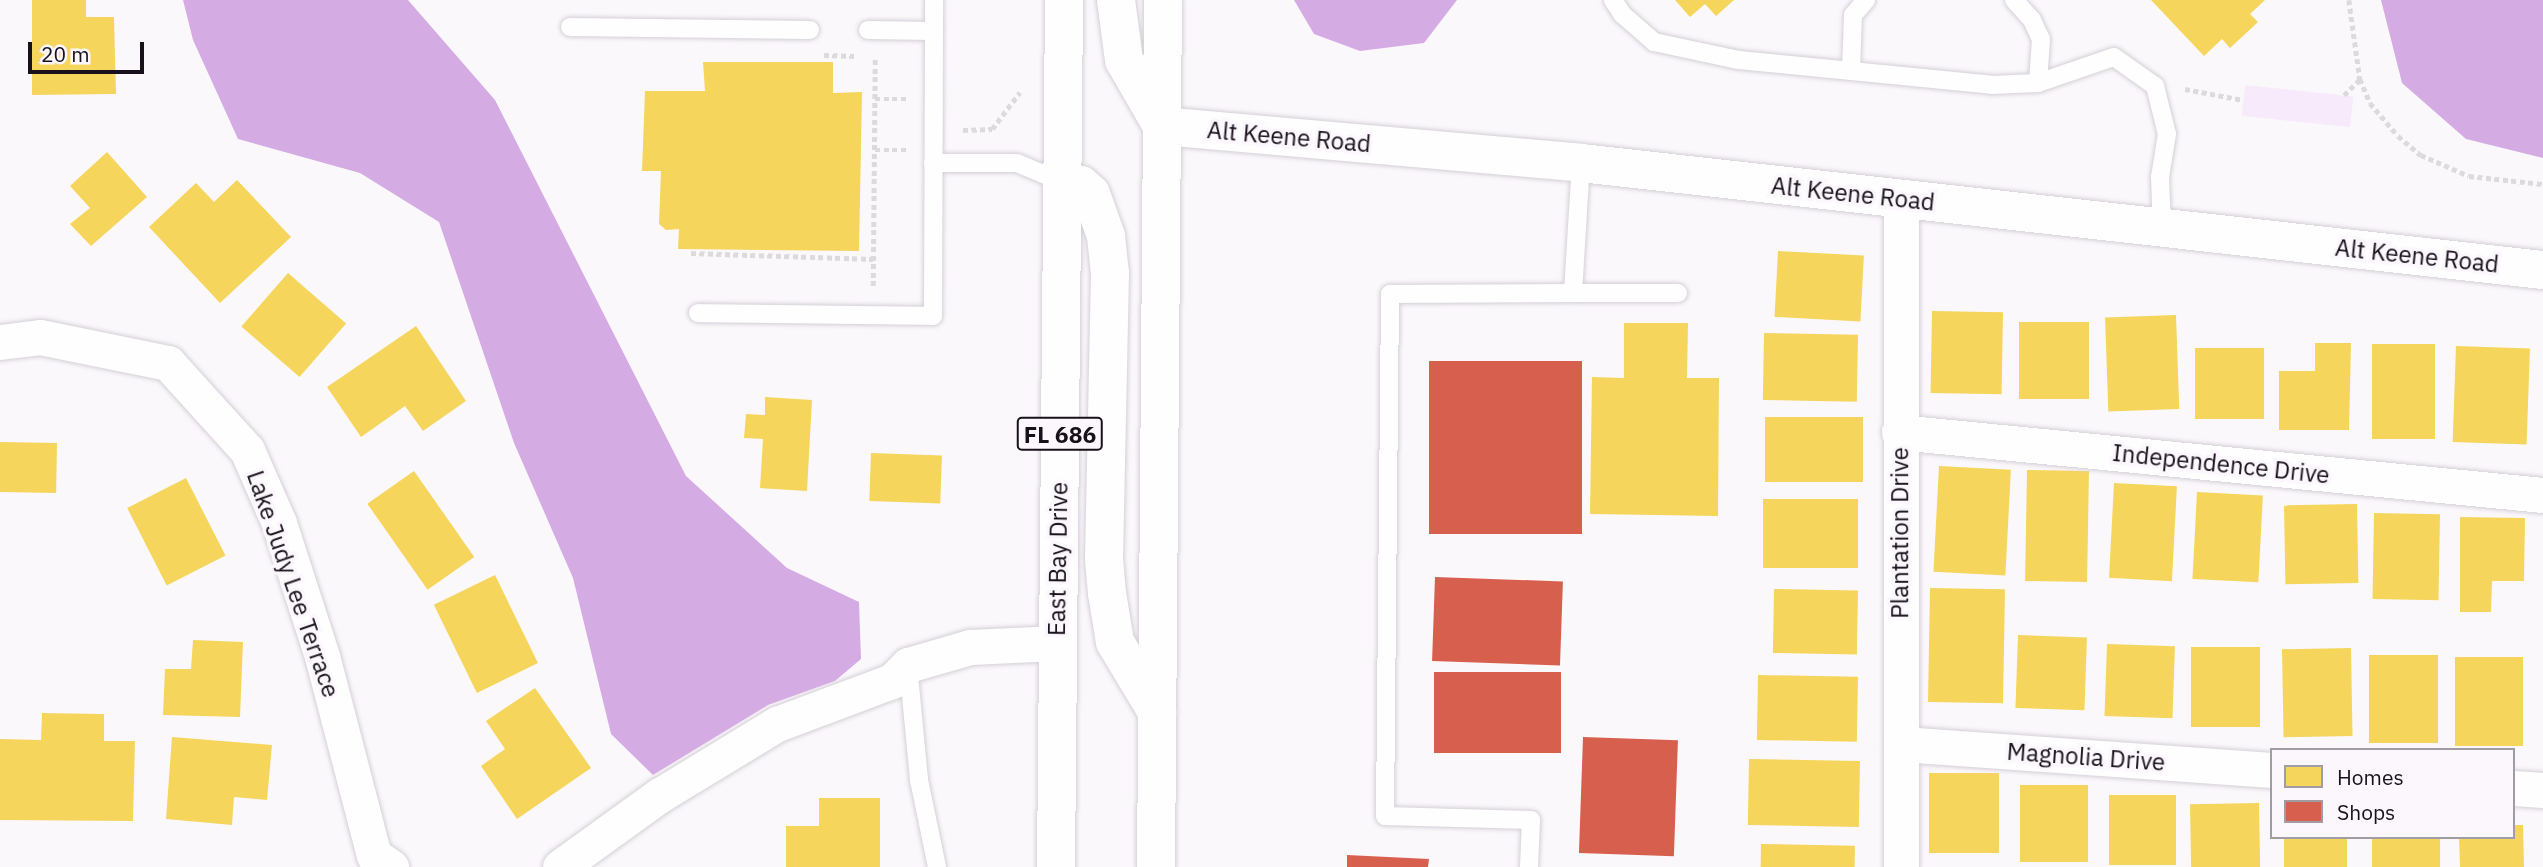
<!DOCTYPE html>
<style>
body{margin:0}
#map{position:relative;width:2543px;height:867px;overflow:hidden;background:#fbf8fc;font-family:"IBM Plex Sans",sans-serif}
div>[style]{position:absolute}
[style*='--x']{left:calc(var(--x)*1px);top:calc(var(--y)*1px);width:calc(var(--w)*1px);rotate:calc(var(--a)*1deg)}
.green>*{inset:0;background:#f6eafb;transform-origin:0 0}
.water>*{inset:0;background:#d5abe4}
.homes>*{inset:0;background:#f6d55c;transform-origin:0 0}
.shops>*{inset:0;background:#d6604d;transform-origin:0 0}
.path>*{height:4.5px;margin-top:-2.25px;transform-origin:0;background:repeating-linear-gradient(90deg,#dcdadc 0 5px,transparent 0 8.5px)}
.roads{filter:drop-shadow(0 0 2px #d5cfd7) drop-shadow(0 0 2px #d5cfd7)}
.lane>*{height:18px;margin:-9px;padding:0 9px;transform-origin:9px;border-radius:9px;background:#fefeff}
.street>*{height:35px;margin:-17.5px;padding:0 17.5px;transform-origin:17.5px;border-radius:17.5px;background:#fefeff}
.secondary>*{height:38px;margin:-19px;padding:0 19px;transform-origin:19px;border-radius:19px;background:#fefeff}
.primary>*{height:38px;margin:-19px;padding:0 19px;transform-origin:19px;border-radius:19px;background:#fefeff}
span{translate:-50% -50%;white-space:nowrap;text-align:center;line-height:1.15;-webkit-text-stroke:7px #fcf7fd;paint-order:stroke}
.shield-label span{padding:2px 5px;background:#fcf7fd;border:2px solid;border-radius:5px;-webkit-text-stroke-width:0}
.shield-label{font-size:23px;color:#18101b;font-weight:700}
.street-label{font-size:24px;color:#18101b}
.legend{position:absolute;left:2270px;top:748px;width:245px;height:91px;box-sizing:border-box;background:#fcf7fd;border:2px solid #a19ba3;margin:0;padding:9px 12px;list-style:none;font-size:21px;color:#18101b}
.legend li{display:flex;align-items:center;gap:14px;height:35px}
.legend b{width:35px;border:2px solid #a19ba3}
.scale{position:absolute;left:28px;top:42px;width:116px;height:32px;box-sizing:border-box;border:4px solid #18101b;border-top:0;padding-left:9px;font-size:21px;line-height:24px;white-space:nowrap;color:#18101b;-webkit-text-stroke:5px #fcf7fd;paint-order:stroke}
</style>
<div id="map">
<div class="green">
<i style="left:2245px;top:85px;width:109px;height:31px;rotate:6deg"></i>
</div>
<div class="water">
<i style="clip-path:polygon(183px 0,408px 0,495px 100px,686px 476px,787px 568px,859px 602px,861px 659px,835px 681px,768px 705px,653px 775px,611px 734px,573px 578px,514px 443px,439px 222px,360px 173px,238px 139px,193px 40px)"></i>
<i style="clip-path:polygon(1294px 0,1457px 0,1424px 43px,1360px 51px,1314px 34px)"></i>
<i style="clip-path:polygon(2381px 0,2543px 0,2543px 158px,2466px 139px,2402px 83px)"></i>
</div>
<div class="homes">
<i style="clip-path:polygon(32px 0,86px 0,86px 17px,114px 17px,116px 94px,32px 95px)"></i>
<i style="clip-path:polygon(1675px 0,1734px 0,1716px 16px,1705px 4px,1690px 17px)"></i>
<i style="clip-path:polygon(2151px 0,2265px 0,2250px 14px,2258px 22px,2230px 48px,2222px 39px,2204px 56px)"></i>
<i style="clip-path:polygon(703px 62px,833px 62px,833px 93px,862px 92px,859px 251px,678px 249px,679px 229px,666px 230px,659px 224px,661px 171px,642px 171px,645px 91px,705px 91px)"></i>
<i style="clip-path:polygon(107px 152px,147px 197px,91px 246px,70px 224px,90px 208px,70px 186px)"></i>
<i style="clip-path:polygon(237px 180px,291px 237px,220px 303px,149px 227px,196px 183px,214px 202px)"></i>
<i style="left:1778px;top:251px;width:86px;height:66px;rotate:3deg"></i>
<i style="left:288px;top:273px;width:77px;height:71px;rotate:41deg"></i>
<i style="left:1932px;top:311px;width:71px;height:82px;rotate:1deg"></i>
<i style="left:2176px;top:315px;width:94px;height:71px;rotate:88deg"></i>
<i style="left:2019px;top:322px;width:70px;height:77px"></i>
<i style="clip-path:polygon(1624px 323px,1688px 323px,1687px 378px,1719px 378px,1718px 516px,1590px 514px,1592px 377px,1624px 378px)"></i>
<i style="clip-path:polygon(416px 326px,466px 401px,423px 431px,405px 406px,361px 437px,327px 387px)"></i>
<i style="left:1764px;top:333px;width:94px;height:67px;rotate:1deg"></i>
<i style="clip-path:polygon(2315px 343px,2351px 343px,2349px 430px,2279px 430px,2279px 371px,2315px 371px)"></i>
<i style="left:2372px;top:344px;width:63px;height:95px"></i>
<i style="left:2456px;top:346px;width:74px;height:96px;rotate:2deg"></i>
<i style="left:2195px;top:348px;width:69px;height:71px"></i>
<i style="clip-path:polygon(765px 397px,812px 400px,807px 491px,760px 488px,763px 439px,744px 438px,746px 414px,765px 415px)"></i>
<i style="left:1765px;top:417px;width:98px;height:65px"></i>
<i style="left:0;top:442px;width:57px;height:50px;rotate:1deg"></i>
<i style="left:871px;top:453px;width:71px;height:48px;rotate:2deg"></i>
<i style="left:1939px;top:466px;width:72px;height:106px;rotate:3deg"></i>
<i style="left:2027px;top:470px;width:62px;height:111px;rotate:1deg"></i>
<i style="left:414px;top:471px;width:105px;height:57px;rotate:55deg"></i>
<i style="left:186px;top:478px;width:87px;height:66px;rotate:63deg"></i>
<i style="left:2114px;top:483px;width:63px;height:95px;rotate:3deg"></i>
<i style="left:2197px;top:492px;width:66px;height:87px;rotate:3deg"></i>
<i style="left:1763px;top:499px;width:95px;height:69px"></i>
<i style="left:2357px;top:504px;width:79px;height:73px;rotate:89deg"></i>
<i style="left:2374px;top:513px;width:66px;height:86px;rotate:1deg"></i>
<i style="clip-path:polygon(2460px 517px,2525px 518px,2524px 581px,2492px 581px,2491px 612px,2460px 612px)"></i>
<i style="left:495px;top:575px;width:98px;height:68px;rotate:64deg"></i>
<i style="left:1930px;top:588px;width:75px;height:114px;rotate:1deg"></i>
<i style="left:1774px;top:589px;width:84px;height:64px;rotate:1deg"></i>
<i style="left:2018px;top:635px;width:69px;height:73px;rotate:2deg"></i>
<i style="clip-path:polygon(193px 640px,243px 642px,240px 717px,163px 715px,165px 669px,191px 669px)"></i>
<i style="left:2107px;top:644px;width:68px;height:72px;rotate:2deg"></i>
<i style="left:2191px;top:647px;width:69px;height:80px"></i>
<i style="left:2351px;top:648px;width:88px;height:69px;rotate:89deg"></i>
<i style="left:2369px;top:655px;width:69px;height:88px"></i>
<i style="left:2455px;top:657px;width:68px;height:89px"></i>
<i style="left:1758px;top:675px;width:100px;height:65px;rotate:1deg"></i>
<i style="clip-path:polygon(535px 688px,591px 768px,517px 819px,481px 766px,505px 749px,486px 721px)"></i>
<i style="clip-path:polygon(42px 713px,104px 714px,104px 741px,135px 741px,133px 821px,0 820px,0 739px,41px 740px)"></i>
<i style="clip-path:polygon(172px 737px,272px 745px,267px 800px,234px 797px,232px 825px,166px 819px)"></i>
<i style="left:1749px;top:759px;width:111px;height:66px;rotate:1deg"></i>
<i style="left:1929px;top:773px;width:70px;height:80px"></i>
<i style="left:2088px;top:785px;width:77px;height:68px;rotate:90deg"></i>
<i style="left:2109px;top:795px;width:67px;height:70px"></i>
<i style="clip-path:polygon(819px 798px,880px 798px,880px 867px,786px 867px,786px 826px,819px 826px)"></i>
<i style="left:2259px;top:803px;width:64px;height:69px;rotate:89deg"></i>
<i style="clip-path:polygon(2513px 825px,2523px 825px,2524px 867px,2460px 867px,2459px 837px,2513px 837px)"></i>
<i style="left:2284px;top:837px;width:63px;height:30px"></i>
<i style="left:2372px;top:837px;width:68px;height:30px"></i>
<i style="left:1761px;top:844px;width:94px;height:23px;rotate:1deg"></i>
</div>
<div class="shops">
<i style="left:1429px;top:361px;width:153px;height:173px"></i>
<i style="left:1435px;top:577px;width:128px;height:84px;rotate:2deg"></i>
<i style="left:1434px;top:672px;width:127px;height:81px"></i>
<i style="left:1583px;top:737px;width:95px;height:116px;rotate:2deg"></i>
<i style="clip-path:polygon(1347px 855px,1429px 859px,1428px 867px,1347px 867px)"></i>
</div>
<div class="path">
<i style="--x:2349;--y:0;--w:80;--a:82.1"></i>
<i style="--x:2360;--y:79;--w:26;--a:67"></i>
<i style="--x:2370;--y:103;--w:43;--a:49.7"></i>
<i style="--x:2398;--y:136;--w:30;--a:40"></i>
<i style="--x:2421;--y:155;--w:52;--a:23.6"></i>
<i style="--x:2469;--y:176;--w:74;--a:6.2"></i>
<i style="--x:824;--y:55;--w:30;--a:2"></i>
<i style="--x:2185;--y:89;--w:59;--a:10.7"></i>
<i style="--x:2344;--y:95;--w:23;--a:-45"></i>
<i style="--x:875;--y:99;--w:31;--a:0"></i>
<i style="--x:963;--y:130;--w:29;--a:-2"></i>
<i style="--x:992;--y:129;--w:46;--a:-52.9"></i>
<i style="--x:875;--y:150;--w:31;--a:0"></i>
<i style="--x:691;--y:253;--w:182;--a:1.9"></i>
<i style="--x:873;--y:286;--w:229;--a:-89.5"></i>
</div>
<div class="roads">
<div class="lane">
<i style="--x:1613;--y:0;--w:17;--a:57"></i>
<i style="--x:1622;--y:14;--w:43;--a:41.2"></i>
<i style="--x:1654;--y:42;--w:87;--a:12"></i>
<i style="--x:1739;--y:60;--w:254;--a:5.6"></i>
<i style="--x:1992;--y:85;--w:46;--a:-2.5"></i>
<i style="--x:2038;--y:83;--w:80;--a:-18.9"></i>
<i style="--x:2114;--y:57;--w:50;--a:35.3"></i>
<i style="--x:2155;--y:86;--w:49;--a:76"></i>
<i style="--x:2167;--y:134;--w:44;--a:99.2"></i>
<i style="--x:2160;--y:177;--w:51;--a:87.8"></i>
<i style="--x:2014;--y:0;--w:27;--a:48"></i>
<i style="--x:2032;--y:20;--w:21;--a:65"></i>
<i style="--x:2041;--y:39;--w:44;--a:93.9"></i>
<i style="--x:570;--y:27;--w:240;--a:0.7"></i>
<i style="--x:868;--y:30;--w:66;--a:0.9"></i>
<i style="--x:1851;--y:70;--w:55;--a:-87.9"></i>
<i style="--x:1853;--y:15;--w:20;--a:-49"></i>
<i style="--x:933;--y:163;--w:84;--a:0"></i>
<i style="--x:1017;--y:163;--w:49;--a:22.9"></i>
<i style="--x:1573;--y:293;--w:105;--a:0"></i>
<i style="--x:698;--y:313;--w:235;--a:0.7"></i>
<i style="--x:933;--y:316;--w:316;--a:-89.8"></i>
<i style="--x:908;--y:665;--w:116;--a:84.5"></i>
<i style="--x:919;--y:780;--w:89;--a:78.3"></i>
<i style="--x:1529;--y:867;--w:47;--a:-87.6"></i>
<i style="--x:1531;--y:820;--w:146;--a:-178.4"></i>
<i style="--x:1385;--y:816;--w:522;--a:-89.45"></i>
<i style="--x:1390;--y:294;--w:183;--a:-0.3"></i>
<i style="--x:1573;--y:293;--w:130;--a:-86.5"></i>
</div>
<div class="street">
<i style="--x:0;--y:342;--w:40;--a:-7.1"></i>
<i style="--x:40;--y:337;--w:131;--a:11.5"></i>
<i style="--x:168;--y:363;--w:118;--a:47.8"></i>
<i style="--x:247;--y:450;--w:80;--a:66.3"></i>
<i style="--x:279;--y:523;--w:140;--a:72.1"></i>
<i style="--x:322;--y:656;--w:206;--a:75.4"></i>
<i style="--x:374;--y:855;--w:21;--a:35"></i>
<i style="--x:1899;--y:432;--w:647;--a:5.59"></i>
<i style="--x:1901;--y:744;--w:372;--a:4"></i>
<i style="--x:2513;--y:788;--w:30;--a:4"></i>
<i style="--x:560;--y:867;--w:123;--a:-35.8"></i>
<i style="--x:660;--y:795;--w:137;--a:-31.3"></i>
<i style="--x:777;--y:724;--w:123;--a:-20.5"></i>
<i style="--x:892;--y:681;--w:23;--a:-45"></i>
<i style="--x:908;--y:665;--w:65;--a:-16.2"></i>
<i style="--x:970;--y:647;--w:87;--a:-2.6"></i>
<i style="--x:1901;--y:867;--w:667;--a:-90"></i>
</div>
<div class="secondary">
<i style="--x:1162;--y:126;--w:421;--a:5"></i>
<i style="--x:1581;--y:163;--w:968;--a:6.35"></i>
</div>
<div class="primary">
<i style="--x:1116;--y:0;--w:61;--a:82.4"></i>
<i style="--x:1124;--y:60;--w:76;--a:60.1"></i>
<i style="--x:1062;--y:182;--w:19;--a:9"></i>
<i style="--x:1081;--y:185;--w:13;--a:42"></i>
<i style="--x:1091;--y:194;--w:45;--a:70.3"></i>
<i style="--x:1106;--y:236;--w:37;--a:84"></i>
<i style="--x:1110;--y:273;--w:286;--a:91.2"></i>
<i style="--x:1104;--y:559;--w:34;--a:85"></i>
<i style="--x:1107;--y:593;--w:50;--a:80.7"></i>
<i style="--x:1115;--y:642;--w:82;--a:59"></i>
<i style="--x:1056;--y:867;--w:867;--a:-89.47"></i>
<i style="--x:1156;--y:867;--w:867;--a:-89.54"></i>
</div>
</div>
<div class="shield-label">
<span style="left:1060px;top:434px">FL 686</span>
</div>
<div class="street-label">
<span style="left:1289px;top:137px;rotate:5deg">Alt Keene Road</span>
<span style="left:1853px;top:194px;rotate:6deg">Alt Keene Road</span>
<span style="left:2417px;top:256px;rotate:6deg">Alt Keene Road</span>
<span style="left:2221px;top:464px;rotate:6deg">Independence Drive</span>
<span style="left:1900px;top:533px;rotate:-90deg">Plantation Drive</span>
<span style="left:1058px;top:559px;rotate:-89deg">East Bay Drive</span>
<span style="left:293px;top:584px;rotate:71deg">Lake Judy Lee Terrace</span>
<span style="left:2086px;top:757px;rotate:4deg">Magnolia Drive</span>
</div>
<ul class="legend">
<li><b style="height:19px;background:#f6d55c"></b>Homes</li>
<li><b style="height:19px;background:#d6604d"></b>Shops</li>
</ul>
<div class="scale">20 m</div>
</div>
